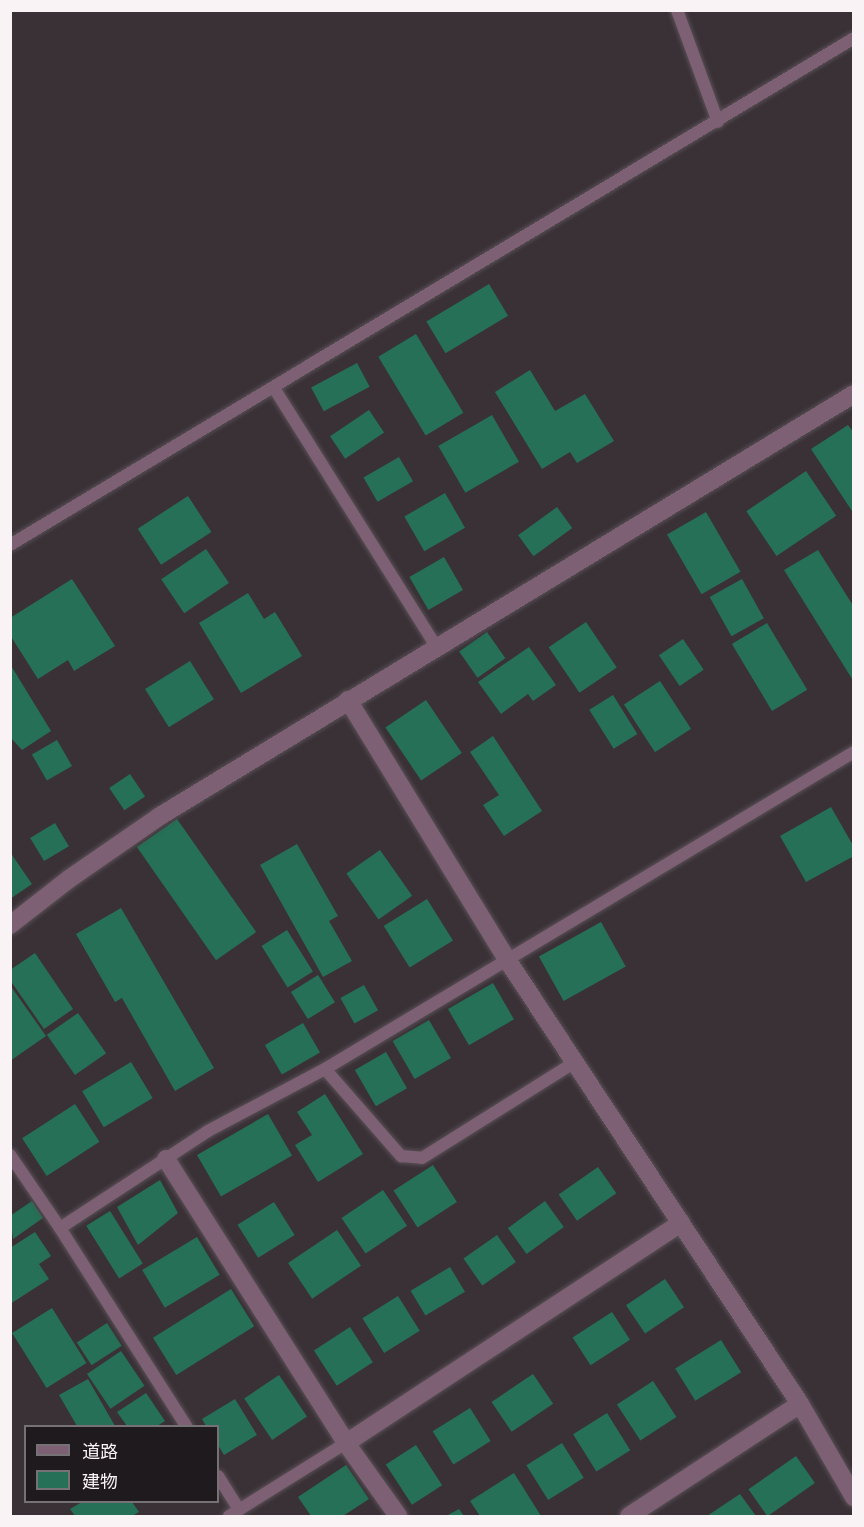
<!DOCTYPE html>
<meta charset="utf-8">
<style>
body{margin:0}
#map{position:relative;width:864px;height:1527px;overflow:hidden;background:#3a3137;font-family:Arial,"Noto Sans JP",sans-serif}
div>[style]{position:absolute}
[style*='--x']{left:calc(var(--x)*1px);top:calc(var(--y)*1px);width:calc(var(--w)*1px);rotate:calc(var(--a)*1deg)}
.building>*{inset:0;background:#257056;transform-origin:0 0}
.roads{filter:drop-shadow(0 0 2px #595056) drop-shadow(0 0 2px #595056)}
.lane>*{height:12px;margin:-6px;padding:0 6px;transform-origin:6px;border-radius:6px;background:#7d6073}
.street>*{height:18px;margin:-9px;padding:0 9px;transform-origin:9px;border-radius:9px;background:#7d6073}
span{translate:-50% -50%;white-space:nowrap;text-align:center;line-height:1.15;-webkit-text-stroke:5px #1f1a1d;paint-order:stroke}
.frame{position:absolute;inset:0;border:12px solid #f9f3f6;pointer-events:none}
.legend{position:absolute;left:24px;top:1425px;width:195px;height:78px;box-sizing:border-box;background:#1f1a1d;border:2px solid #767174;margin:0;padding:8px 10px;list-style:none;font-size:18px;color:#f9f3f6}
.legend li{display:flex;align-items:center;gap:12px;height:30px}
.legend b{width:30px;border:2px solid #767174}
</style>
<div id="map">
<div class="building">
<i style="left:489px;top:284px;width:37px;height:73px;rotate:59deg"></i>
<i style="left:416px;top:334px;width:92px;height:44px;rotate:59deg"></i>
<i style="left:357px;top:363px;width:27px;height:52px;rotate:62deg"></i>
<i style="clip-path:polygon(530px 370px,555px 411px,585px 394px,614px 441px,577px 463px,570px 452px,542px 469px,495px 392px)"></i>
<i style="left:369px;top:410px;width:27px;height:47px;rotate:56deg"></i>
<i style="left:492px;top:415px;width:54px;height:62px;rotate:60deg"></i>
<i style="clip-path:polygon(848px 425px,854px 433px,854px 514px,811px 449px)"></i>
<i style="left:399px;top:457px;width:28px;height:41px;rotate:60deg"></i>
<i style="left:806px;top:471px;width:54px;height:72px;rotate:56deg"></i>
<i style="left:445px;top:493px;width:40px;height:47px;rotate:60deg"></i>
<i style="left:188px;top:496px;width:43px;height:60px;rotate:57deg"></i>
<i style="left:557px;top:507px;width:26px;height:48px;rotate:54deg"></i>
<i style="left:706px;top:512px;width:69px;height:45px;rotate:60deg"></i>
<i style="left:206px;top:549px;width:41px;height:54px;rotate:56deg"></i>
<i style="clip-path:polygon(818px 550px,854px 607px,854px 682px,784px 570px)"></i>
<i style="left:444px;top:557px;width:38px;height:40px;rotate:60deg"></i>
<i style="clip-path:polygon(72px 579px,115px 646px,74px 671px,68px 660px,38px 679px,10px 635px,10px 618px)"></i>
<i style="left:742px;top:579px;width:45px;height:37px;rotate:61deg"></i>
<i style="clip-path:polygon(248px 593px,264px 619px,275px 612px,302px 656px,241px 693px,199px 623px)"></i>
<i style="left:586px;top:622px;width:55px;height:45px;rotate:56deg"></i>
<i style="left:767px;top:623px;width:78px;height:41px;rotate:59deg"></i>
<i style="left:487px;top:632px;width:32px;height:34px;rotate:55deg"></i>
<i style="left:683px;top:639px;width:37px;height:29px;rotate:56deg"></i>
<i style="clip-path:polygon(529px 647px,556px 685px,533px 701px,528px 694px,501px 714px,478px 682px)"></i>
<i style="left:190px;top:661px;width:45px;height:53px;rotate:58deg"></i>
<i style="clip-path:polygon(10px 664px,51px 731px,22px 750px,10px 737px)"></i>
<i style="left:660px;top:681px;width:57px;height:43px;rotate:57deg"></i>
<i style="left:613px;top:695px;width:46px;height:28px;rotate:58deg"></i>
<i style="left:426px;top:700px;width:64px;height:49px;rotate:56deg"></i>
<i style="clip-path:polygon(493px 736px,542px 811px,504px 836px,483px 805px,499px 795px,470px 752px)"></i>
<i style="left:57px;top:740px;width:30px;height:29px;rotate:60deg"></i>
<i style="left:130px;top:774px;width:27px;height:25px;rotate:56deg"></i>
<i style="clip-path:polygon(831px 807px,854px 847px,854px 856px,806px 882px,780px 836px)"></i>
<i style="left:177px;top:819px;width:138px;height:49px;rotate:55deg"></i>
<i style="left:55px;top:823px;width:27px;height:29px;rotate:59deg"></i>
<i style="clip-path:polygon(297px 844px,338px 916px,329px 921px,352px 961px,323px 977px,260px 865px)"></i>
<i style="left:380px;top:850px;width:56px;height:41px;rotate:55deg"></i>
<i style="clip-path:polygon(10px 852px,32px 884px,10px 899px)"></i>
<i style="left:427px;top:899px;width:49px;height:51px;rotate:58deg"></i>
<i style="clip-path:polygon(121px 908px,214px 1068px,175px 1091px,122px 998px,115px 1002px,76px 934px)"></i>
<i style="left:601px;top:922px;width:51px;height:71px;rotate:61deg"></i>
<i style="left:287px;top:930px;width:49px;height:30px;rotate:58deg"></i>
<i style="clip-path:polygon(35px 953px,73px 1009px,44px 1029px,10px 980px,10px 970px)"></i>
<i style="left:318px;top:975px;width:32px;height:32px;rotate:58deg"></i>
<i style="left:493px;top:983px;width:42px;height:52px;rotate:60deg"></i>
<i style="clip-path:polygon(10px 985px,46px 1036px,10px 1061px)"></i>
<i style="left:364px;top:985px;width:29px;height:27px;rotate:61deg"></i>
<i style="left:78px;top:1013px;width:49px;height:38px;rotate:55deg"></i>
<i style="left:429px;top:1020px;width:44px;height:42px;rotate:60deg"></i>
<i style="left:303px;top:1023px;width:34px;height:44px;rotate:60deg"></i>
<i style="left:386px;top:1052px;width:42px;height:36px;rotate:60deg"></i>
<i style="left:131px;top:1062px;width:42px;height:57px;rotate:59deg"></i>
<i style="clip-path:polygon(325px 1094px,363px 1154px,318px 1182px,295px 1145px,312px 1135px,297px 1112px)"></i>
<i style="left:75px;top:1104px;width:45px;height:63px;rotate:57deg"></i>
<i style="left:268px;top:1114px;width:48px;height:82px;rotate:60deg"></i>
<i style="left:433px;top:1165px;width:44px;height:47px;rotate:57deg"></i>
<i style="left:598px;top:1167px;width:32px;height:48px;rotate:55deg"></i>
<i style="clip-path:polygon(160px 1180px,178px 1213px,138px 1245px,117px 1207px)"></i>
<i style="left:383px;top:1190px;width:43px;height:50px;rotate:56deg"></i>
<i style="clip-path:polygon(32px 1201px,43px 1218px,13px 1239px,10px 1216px)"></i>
<i style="left:545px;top:1201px;width:32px;height:46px;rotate:54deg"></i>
<i style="left:274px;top:1202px;width:39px;height:43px;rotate:58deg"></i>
<i style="left:110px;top:1211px;width:62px;height:28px;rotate:58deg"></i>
<i style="left:337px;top:1230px;width:43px;height:59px;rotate:56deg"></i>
<i style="clip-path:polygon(35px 1232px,51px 1256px,39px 1264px,49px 1279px,10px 1304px,10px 1248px)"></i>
<i style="left:497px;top:1235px;width:33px;height:41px;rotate:55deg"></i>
<i style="left:197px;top:1237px;width:44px;height:64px;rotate:59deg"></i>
<i style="left:450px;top:1267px;width:29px;height:46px;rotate:59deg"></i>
<i style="left:665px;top:1279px;width:34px;height:47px;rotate:56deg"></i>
<i style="left:231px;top:1289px;width:44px;height:92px;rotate:58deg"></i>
<i style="left:398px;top:1296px;width:41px;height:42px;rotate:58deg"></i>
<i style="left:52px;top:1308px;width:65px;height:47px;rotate:58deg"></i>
<i style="left:612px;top:1312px;width:33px;height:47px;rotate:57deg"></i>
<i style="left:107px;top:1323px;width:27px;height:36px;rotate:57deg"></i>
<i style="left:350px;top:1327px;width:42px;height:43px;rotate:57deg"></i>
<i style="left:721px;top:1340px;width:38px;height:54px;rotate:58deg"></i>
<i style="left:121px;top:1351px;width:42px;height:41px;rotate:56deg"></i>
<i style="left:533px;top:1374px;width:36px;height:50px;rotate:56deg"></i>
<i style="left:279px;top:1375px;width:50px;height:42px;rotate:56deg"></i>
<i style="clip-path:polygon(88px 1379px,115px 1426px,77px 1426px,59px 1395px)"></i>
<i style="left:653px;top:1381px;width:43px;height:43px;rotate:57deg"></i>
<i style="clip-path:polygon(146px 1393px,165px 1421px,157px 1426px,127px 1426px,117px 1412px)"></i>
<i style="clip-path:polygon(235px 1399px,257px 1435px,224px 1455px,218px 1445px,218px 1426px,206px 1426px,202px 1419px)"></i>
<i style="left:470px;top:1408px;width:39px;height:44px;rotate:58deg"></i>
<i style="left:607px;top:1413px;width:44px;height:40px;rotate:58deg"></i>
<i style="left:562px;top:1443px;width:41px;height:42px;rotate:58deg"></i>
<i style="left:416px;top:1445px;width:48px;height:36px;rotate:57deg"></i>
<i style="left:796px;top:1456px;width:33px;height:58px;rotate:55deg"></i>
<i style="clip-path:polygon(346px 1465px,369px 1499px,343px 1516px,311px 1516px,298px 1497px)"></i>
<i style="clip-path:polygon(514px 1473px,541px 1516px,480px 1516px,470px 1501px)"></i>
<i style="clip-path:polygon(740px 1494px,756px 1516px,707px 1516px)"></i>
<i style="clip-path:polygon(82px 1502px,132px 1502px,139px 1512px,132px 1516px,75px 1516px,70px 1509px)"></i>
<i style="clip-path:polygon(459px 1509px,464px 1516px,446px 1516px)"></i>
</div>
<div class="roads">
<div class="lane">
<i style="--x:677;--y:10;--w:119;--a:69.9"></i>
<i style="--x:274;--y:388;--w:307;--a:57.9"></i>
<i style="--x:10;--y:545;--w:985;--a:-30.99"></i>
<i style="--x:325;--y:1069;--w:116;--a:48.9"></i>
<i style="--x:401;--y:1156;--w:21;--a:5"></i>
<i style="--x:422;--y:1158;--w:181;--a:-32.1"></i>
<i style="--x:10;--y:1155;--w:88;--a:55.6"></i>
<i style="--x:60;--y:1228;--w:177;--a:-33.2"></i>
<i style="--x:208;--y:1131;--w:132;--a:-27.9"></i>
<i style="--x:325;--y:1069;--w:617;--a:-30.93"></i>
<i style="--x:60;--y:1228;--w:235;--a:57.5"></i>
<i style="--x:218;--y:1476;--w:40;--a:58"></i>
<i style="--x:229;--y:1516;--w:138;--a:-32"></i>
</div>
<div class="street">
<i style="--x:348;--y:700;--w:306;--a:58.5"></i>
<i style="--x:508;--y:961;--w:531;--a:56.61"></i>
<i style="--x:800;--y:1404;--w:108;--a:59.9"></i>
<i style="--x:10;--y:925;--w:75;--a:-37.9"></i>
<i style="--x:69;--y:879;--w:111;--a:-34.7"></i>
<i style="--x:160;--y:816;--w:812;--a:-31.3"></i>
<i style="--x:166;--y:1159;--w:336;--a:57.6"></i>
<i style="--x:346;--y:1443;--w:90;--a:54.5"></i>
<i style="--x:346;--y:1443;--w:401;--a:-33.3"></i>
<i style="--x:629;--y:1516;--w:204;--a:-33.2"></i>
</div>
</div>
<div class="frame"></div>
<ul class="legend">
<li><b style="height:8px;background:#7d6073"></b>道路</li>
<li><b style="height:16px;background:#257056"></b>建物</li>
</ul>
</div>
